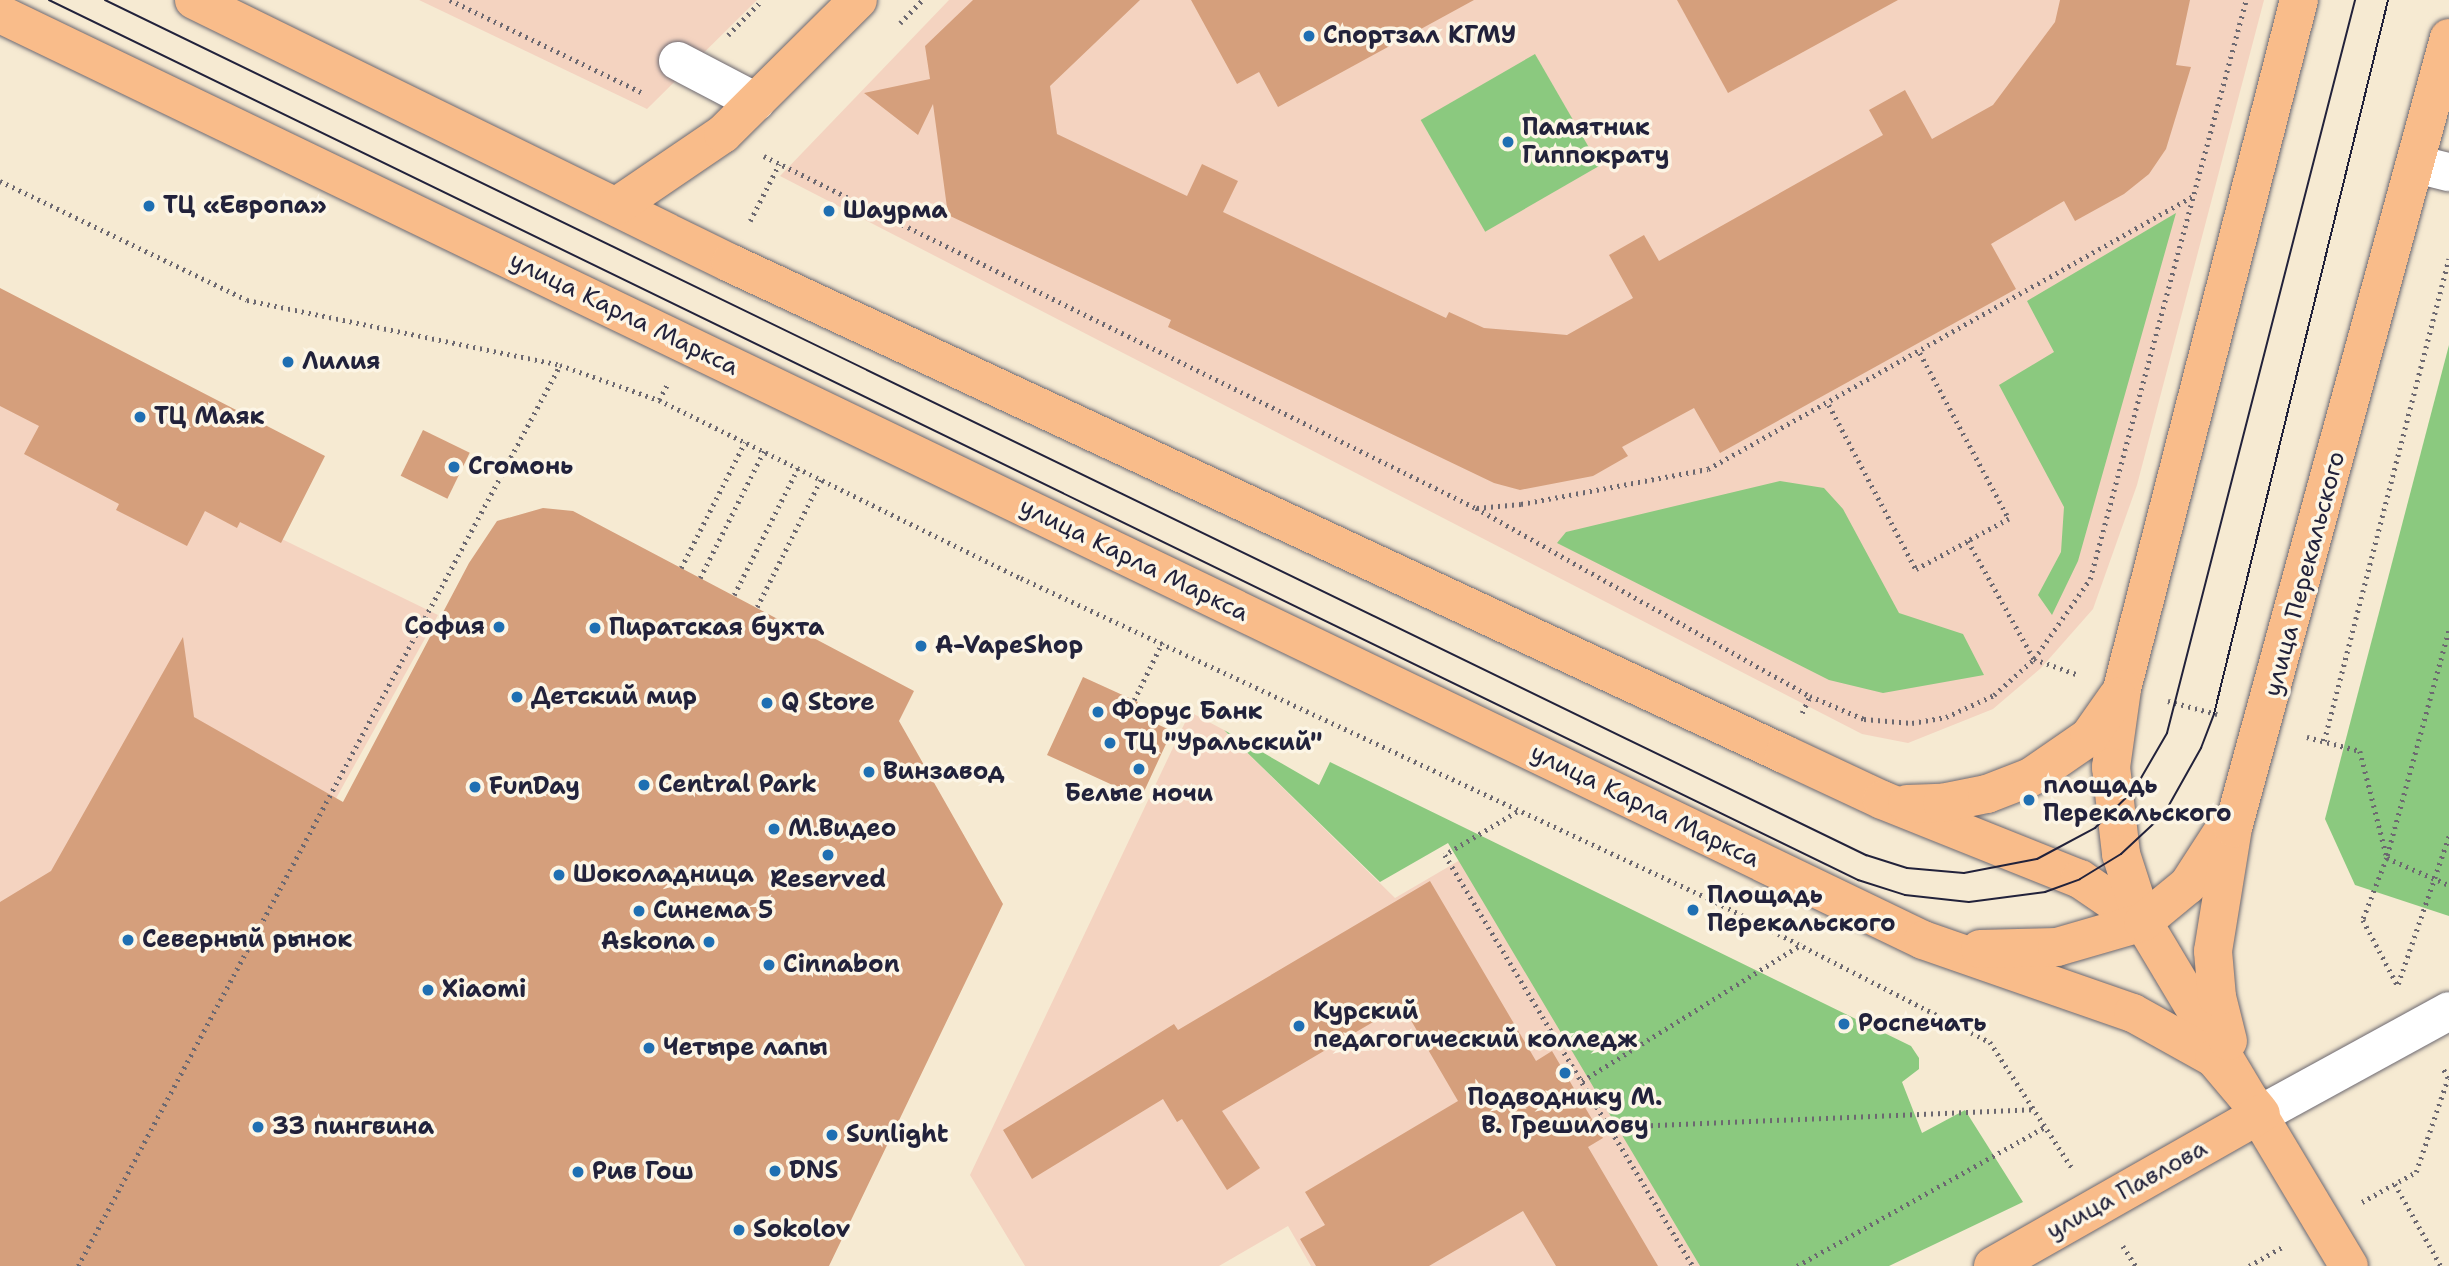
<!DOCTYPE html>
<meta charset="utf-8">
<style>
body{margin:0}
#map{position:relative;width:2449px;height:1266px;overflow:hidden;background:#f6ead2;font-family:"Shantell Sans",sans-serif}
div>[style]{position:absolute}
[style*='--x']{left:calc(var(--x)*1px);top:calc(var(--y)*1px);width:calc(var(--w)*1px);rotate:calc(var(--a)*1deg)}
.built>*{inset:0;background:#f4d3c0}
.green>*{inset:0;background:#8bc97f;transform-origin:0 0}
.building>*{inset:0;background:#d59f7c;transform-origin:0 0}
.path>*{height:4.5px;margin-top:-2.25px;transform-origin:0;background:repeating-linear-gradient(90deg,#6c6870 0 2px,transparent 0 7px)}
.roads{filter:drop-shadow(0 0 2px #6c6870) drop-shadow(0 0 2px #6c6870)}
.minor>*{height:38px;margin:-19px;padding:0 19px;transform-origin:19px;border-radius:19px;background:#fff}
.major>*{height:38px;margin:-19px;padding:0 19px;transform-origin:19px;border-radius:19px;background:#f9bc8a}
.tram>*{height:2px;margin:-1px;padding:0 1px;transform-origin:1px;border-radius:1px;background:#22223b}
.dots>*{width:19px;height:19px;translate:-50% -50%;box-sizing:border-box;border:4px solid #fcf5e5;border-radius:50%}
span{translate:-50% -50%;white-space:nowrap;text-align:center;line-height:1.15;-webkit-text-stroke:7px #fcf5e5;paint-order:stroke}
.poi-label{font-size:24px;color:#22223b;font-weight:700}
.left{translate:0 -50%;text-align:left}
.right{translate:-100% -50%;text-align:right}
.street-label{font-size:24px;color:#22223b}
</style>
<div id="map">
<div class="built">
<i style="clip-path:polygon(419px 0,757px 0,647px 109px)"></i>
<i style="clip-path:polygon(949px 0,2264px 0,2137px 485px,2093px 609px,2041px 668px,1993px 709px,1908px 743px,1862px 734px,780px 176px)"></i>
<i style="clip-path:polygon(0 402px,438px 615px,76px 1266px,0 1266px)"></i>
<i style="clip-path:polygon(1190px 712px,1224px 730px,1395px 898px,1460px 860px,1700px 1266px,1311px 1266px,1288px 1226px,1219px 1266px,1025px 1266px,970px 1175px)"></i>
</div>
<div class="green">
<i style="left:1535px;top:54px;width:129px;height:132px;rotate:60deg"></i>
<i style="clip-path:polygon(2176px 213px,2078px 561px,2052px 615px,2038px 595px,2061px 552px,2064px 507px,1999px 385px,2054px 352px,2027px 301px)"></i>
<i style="clip-path:polygon(2449px 345px,2449px 916px,2355px 885px,2325px 819px)"></i>
<i style="clip-path:polygon(1780px 481px,1824px 488px,1843px 509px,1899px 613px,1963px 634px,1984px 675px,1883px 693px,1829px 680px,1557px 543px,1566px 532px)"></i>
<i style="clip-path:polygon(1224px 730px,1319px 785px,1330px 762px,1911px 1046px,1919px 1058px,1919px 1069px,1902px 1082px,1922px 1133px,1965px 1110px,2023px 1202px,1889px 1266px,1700px 1266px,1448px 843px,1380px 882px)"></i>
</div>
<div class="building">
<i style="clip-path:polygon(973px 0,1140px 0,1050px 86px,1057px 134px,1187px 196px,1202px 164px,1238px 181px,1223px 212px,1446px 318px,1449px 312px,1484px 328px,1567px 335px,1633px 298px,1609px 255px,1644px 235px,1659px 261px,1883px 135px,1869px 110px,1905px 90px,1932px 139px,1993px 105px,2055px 22px,2060px 0,2190px 0,2176px 65px,2191px 67px,2166px 149px,2149px 174px,2124px 194px,2075px 221px,2064px 201px,1991px 244px,2016px 289px,1720px 453px,1694px 408px,1622px 447px,1628px 456px,1593px 476px,1520px 490px,1494px 483px,1168px 327px,1171px 320px,948px 215px,933px 104px,918px 135px,864px 93px,930px 79px,925px 46px)"></i>
<i style="clip-path:polygon(1191px 0,1474px 0,1278px 107px,1259px 72px,1237px 84px)"></i>
<i style="clip-path:polygon(1677px 0,1898px 0,1728px 93px)"></i>
<i style="clip-path:polygon(0 288px,325px 456px,281px 543px,240px 522px,237px 528px,205px 511px,187px 546px,116px 510px,119px 504px,24px 454px,39px 426px,0 406px)"></i>
<i style="left:423px;top:430px;width:52px;height:51px;rotate:26deg"></i>
<i style="clip-path:polygon(543px 508px,573px 511px,914px 691px,899px 721px,1003px 904px,829px 1266px,0 1266px,0 902px,51px 871px,183px 637px,194px 717px,343px 802px,469px 563px,497px 521px)"></i>
<i style="clip-path:polygon(1083px 677px,1138px 702px,1133px 713px,1172px 731px,1141px 798px,1047px 755px)"></i>
<i style="clip-path:polygon(1430px 881px,1536px 1061px,1552px 1051px,1603px 1138px,1588px 1147px,1658px 1266px,1556px 1266px,1523px 1211px,1429px 1266px,1316px 1266px,1300px 1239px,1325px 1225px,1305px 1192px,1458px 1101px,1402px 1005px,1222px 1111px,1260px 1168px,1227px 1190px,1182px 1119px,1177px 1122px,1163px 1099px,1032px 1179px,1003px 1130px,1174px 1024px,1178px 1030px)"></i>
</div>
<div class="path">
<i style="--x:450;--y:0;--w:216;--a:25.7"></i>
<i style="--x:900;--y:23;--w:32;--a:-46"></i>
<i style="--x:728;--y:35;--w:49;--a:-45.8"></i>
<i style="--x:764;--y:156;--w:794;--a:26.31"></i>
<i style="--x:1476;--y:508;--w:383;--a:29.4"></i>
<i style="--x:1810;--y:696;--w:59;--a:23.1"></i>
<i style="--x:1864;--y:719;--w:48;--a:4.8"></i>
<i style="--x:1912;--y:723;--w:35;--a:-10"></i>
<i style="--x:1946;--y:717;--w:53;--a:-24.6"></i>
<i style="--x:1994;--y:695;--w:54;--a:-42"></i>
<i style="--x:2034;--y:659;--w:98;--a:-55"></i>
<i style="--x:2090;--y:579;--w:600;--a:-74.92"></i>
<i style="--x:0;--y:181;--w:274;--a:25.7"></i>
<i style="--x:247;--y:300;--w:320;--a:11.7"></i>
<i style="--x:560;--y:365;--w:105;--a:19.5"></i>
<i style="--x:659;--y:400;--w:403;--a:26.2"></i>
<i style="--x:1021;--y:578;--w:767;--a:24.99"></i>
<i style="--x:1716;--y:902;--w:308;--a:27.1"></i>
<i style="--x:1990;--y:1042;--w:150;--a:56.9"></i>
<i style="--x:750;--y:221;--w:64;--a:-63"></i>
<i style="--x:1920;--y:353;--w:188;--a:61.8"></i>
<i style="--x:2009;--y:519;--w:47;--a:151.8"></i>
<i style="--x:659;--y:400;--w:17;--a:-62"></i>
<i style="--x:1829;--y:405;--w:186;--a:62.1"></i>
<i style="--x:1916;--y:569;--w:59;--a:-28.3"></i>
<i style="--x:1968;--y:541;--w:135;--a:60.8"></i>
<i style="--x:2034;--y:659;--w:48;--a:19.6"></i>
<i style="--x:1477;--y:508;--w:44;--a:-5.2"></i>
<i style="--x:1521;--y:504;--w:190;--a:-10.6"></i>
<i style="--x:1708;--y:469;--w:559;--a:-29.36"></i>
<i style="--x:681;--y:568;--w:141;--a:-63.1"></i>
<i style="--x:700;--y:578;--w:142;--a:-63.3"></i>
<i style="--x:734;--y:595;--w:142;--a:-63.3"></i>
<i style="--x:757;--y:607;--w:143;--a:-63.4"></i>
<i style="--x:2449;--y:631;--w:235;--a:105.3"></i>
<i style="--x:2387;--y:858;--w:68;--a:23.5"></i>
<i style="--x:1134;--y:700;--w:64;--a:-63.8"></i>
<i style="--x:2168;--y:701;--w:51;--a:14.9"></i>
<i style="--x:1802;--y:713;--w:19;--a:-65"></i>
<i style="--x:2307;--y:737;--w:55;--a:14.8"></i>
<i style="--x:2360;--y:751;--w:110;--a:75.8"></i>
<i style="--x:2387;--y:858;--w:66;--a:111.2"></i>
<i style="--x:2363;--y:920;--w:75;--a:62.1"></i>
<i style="--x:2324;--y:741;--w:498;--a:-75.5"></i>
<i style="--x:1517;--y:812;--w:84;--a:149.2"></i>
<i style="--x:1445;--y:855;--w:480;--a:58.9"></i>
<i style="--x:2398;--y:984;--w:157;--a:-71"></i>
<i style="--x:1582;--y:1081;--w:259;--a:-31.9"></i>
<i style="--x:1609;--y:1127;--w:424;--a:-2.4"></i>
<i style="--x:2395;--y:1184;--w:94;--a:60.7"></i>
<i style="--x:2362;--y:1202;--w:62;--a:-29.1"></i>
<i style="--x:2416;--y:1172;--w:99;--a:-71.2"></i>
<i style="--x:2448;--y:1078;--w:13;--a:-119"></i>
<i style="--x:2123;--y:1246;--w:24;--a:57"></i>
<i style="--x:78;--y:1266;--w:1022;--a:-61.85"></i>
<i style="--x:1797;--y:1266;--w:284;--a:-29.3"></i>
<i style="--x:2249;--y:1266;--w:40;--a:-29.7"></i>
</div>
<div class="roads">
<div class="minor">
<i style="--x:678;--y:61;--w:88;--a:27.7"></i>
<i style="--x:2416;--y:164;--w:34;--a:14"></i>
<i style="--x:2261;--y:1114;--w:214;--a:-28.7"></i>
</div>
<div class="major">
<i style="--x:194;--y:0;--w:597;--a:26.14"></i>
<i style="--x:730;--y:263;--w:1163;--a:24.98"></i>
<i style="--x:1784;--y:754;--w:108;--a:25.1"></i>
<i style="--x:1882;--y:800;--w:213;--a:21.8"></i>
<i style="--x:2080;--y:879;--w:76;--a:34.3"></i>
<i style="--x:2299;--y:0;--w:711;--a:104.41"></i>
<i style="--x:2122;--y:689;--w:79;--a:98"></i>
<i style="--x:2111;--y:767;--w:88;--a:83.4"></i>
<i style="--x:2121;--y:854;--w:71;--a:72.1"></i>
<i style="--x:2143;--y:922;--w:401;--a:59.1"></i>
<i style="--x:0;--y:14;--w:2134;--a:25.71"></i>
<i style="--x:1923;--y:940;--w:222;--a:19.2"></i>
<i style="--x:2133;--y:1013;--w:93;--a:29.1"></i>
<i style="--x:2214;--y:1058;--w:68;--a:49.8"></i>
<i style="--x:617;--y:206;--w:128;--a:-34.2"></i>
<i style="--x:723;--y:134;--w:190;--a:-44.8"></i>
<i style="--x:1907;--y:804;--w:35;--a:-2"></i>
<i style="--x:1942;--y:803;--w:46;--a:-11.3"></i>
<i style="--x:1987;--y:794;--w:47;--a:-21.1"></i>
<i style="--x:2031;--y:777;--w:70;--a:-34.6"></i>
<i style="--x:2089;--y:737;--w:49;--a:-55"></i>
<i style="--x:1980;--y:949;--w:77;--a:-1.5"></i>
<i style="--x:2057;--y:947;--w:90;--a:-16.2"></i>
<i style="--x:2143;--y:922;--w:58;--a:-39.4"></i>
<i style="--x:2188;--y:885;--w:64;--a:-57.1"></i>
<i style="--x:2228;--y:1041;--w:45;--a:-104"></i>
<i style="--x:2217;--y:997;--w:46;--a:-95"></i>
<i style="--x:2213;--y:951;--w:125;--a:-80.8"></i>
<i style="--x:2233;--y:828;--w:819;--a:-74.71"></i>
<i style="--x:1993;--y:1266;--w:308;--a:-29.6"></i>
</div>
</div>
<div class="tram">
<i style="--x:49;--y:0;--w:2012;--a:25.94"></i>
<i style="--x:1858;--y:880;--w:49;--a:17.7"></i>
<i style="--x:1905;--y:895;--w:64;--a:6.2"></i>
<i style="--x:1969;--y:902;--w:77;--a:-7.5"></i>
<i style="--x:2045;--y:892;--w:37;--a:-20"></i>
<i style="--x:2080;--y:879;--w:48;--a:-31.4"></i>
<i style="--x:2121;--y:854;--w:59;--a:-42.9"></i>
<i style="--x:2164;--y:814;--w:76;--a:-60.7"></i>
<i style="--x:2201;--y:748;--w:36;--a:-69"></i>
<i style="--x:2214;--y:714;--w:735;--a:-76.3"></i>
<i style="--x:105;--y:0;--w:1958;--a:25.9"></i>
<i style="--x:1866;--y:855;--w:43;--a:17.6"></i>
<i style="--x:1907;--y:868;--w:57;--a:5"></i>
<i style="--x:1964;--y:873;--w:74;--a:-10.9"></i>
<i style="--x:2037;--y:859;--w:66;--a:-28.1"></i>
<i style="--x:2095;--y:828;--w:54;--a:-44.3"></i>
<i style="--x:2134;--y:790;--w:66;--a:-59.9"></i>
<i style="--x:2167;--y:733;--w:757;--a:-75.61"></i>
</div>
<div class="dots">
<i style="left:1309px;top:36px;background:#1f6fb2"></i>
<i style="left:1508px;top:142px;background:#1f6fb2"></i>
<i style="left:149px;top:206px;background:#1f6fb2"></i>
<i style="left:829px;top:211px;background:#1f6fb2"></i>
<i style="left:288px;top:362px;background:#1f6fb2"></i>
<i style="left:140px;top:417px;background:#1f6fb2"></i>
<i style="left:454px;top:467px;background:#1f6fb2"></i>
<i style="left:499px;top:627px;background:#1f6fb2"></i>
<i style="left:595px;top:628px;background:#1f6fb2"></i>
<i style="left:921px;top:646px;background:#1f6fb2"></i>
<i style="left:517px;top:697px;background:#1f6fb2"></i>
<i style="left:767px;top:703px;background:#1f6fb2"></i>
<i style="left:1098px;top:712px;background:#1f6fb2"></i>
<i style="left:1110px;top:743px;background:#1f6fb2"></i>
<i style="left:1139px;top:769px;background:#1f6fb2"></i>
<i style="left:869px;top:772px;background:#1f6fb2"></i>
<i style="left:644px;top:785px;background:#1f6fb2"></i>
<i style="left:475px;top:787px;background:#1f6fb2"></i>
<i style="left:2029px;top:800px;background:#1f6fb2"></i>
<i style="left:774px;top:829px;background:#1f6fb2"></i>
<i style="left:828px;top:855px;background:#1f6fb2"></i>
<i style="left:559px;top:875px;background:#1f6fb2"></i>
<i style="left:1693px;top:910px;background:#1f6fb2"></i>
<i style="left:639px;top:911px;background:#1f6fb2"></i>
<i style="left:128px;top:940px;background:#1f6fb2"></i>
<i style="left:709px;top:942px;background:#1f6fb2"></i>
<i style="left:769px;top:965px;background:#1f6fb2"></i>
<i style="left:428px;top:990px;background:#1f6fb2"></i>
<i style="left:1844px;top:1024px;background:#1f6fb2"></i>
<i style="left:1299px;top:1026px;background:#1f6fb2"></i>
<i style="left:649px;top:1048px;background:#1f6fb2"></i>
<i style="left:1565px;top:1073px;background:#1f6fb2"></i>
<i style="left:258px;top:1127px;background:#1f6fb2"></i>
<i style="left:832px;top:1135px;background:#1f6fb2"></i>
<i style="left:775px;top:1171px;background:#1f6fb2"></i>
<i style="left:578px;top:1172px;background:#1f6fb2"></i>
<i style="left:739px;top:1230px;background:#1f6fb2"></i>
</div>
<div class="poi-label">
<span class="left" style="left:1323px;top:36px">Спортзал КГМУ</span>
<span class="left" style="left:1522px;top:142px">Памятник<br>Гиппократу</span>
<span class="left" style="left:163px;top:206px">ТЦ «Европа»</span>
<span class="left" style="left:843px;top:211px">Шаурма</span>
<span class="left" style="left:302px;top:362px">Лилия</span>
<span class="left" style="left:154px;top:417px">ТЦ Маяк</span>
<span class="left" style="left:468px;top:467px">Сгомонь</span>
<span class="right" style="left:485px;top:627px">София</span>
<span class="left" style="left:609px;top:628px">Пиратская бухта</span>
<span class="left" style="left:935px;top:646px">A-VapeShop</span>
<span class="left" style="left:531px;top:697px">Детский мир</span>
<span class="left" style="left:781px;top:703px">Q Store</span>
<span class="left" style="left:1112px;top:712px">Форус Банк</span>
<span class="left" style="left:1124px;top:743px">ТЦ "Уральский"</span>
<span class="left" style="left:883px;top:772px">Винзавод</span>
<span class="left" style="left:658px;top:785px">Central Park</span>
<span class="left" style="left:2043px;top:800px">площадь<br>Перекальского</span>
<span class="left" style="left:489px;top:787px">FunDay</span>
<span style="left:1139px;top:794px">Белые ночи</span>
<span class="left" style="left:788px;top:829px">М.Видео</span>
<span class="left" style="left:573px;top:875px">Шоколадница</span>
<span style="left:828px;top:880px">Reserved</span>
<span class="left" style="left:1707px;top:910px">Площадь<br>Перекальского</span>
<span class="left" style="left:653px;top:911px">Синема 5</span>
<span class="left" style="left:142px;top:940px">Северный рынок</span>
<span class="right" style="left:695px;top:942px">Askona</span>
<span class="left" style="left:783px;top:965px">Cinnabon</span>
<span class="left" style="left:442px;top:990px">Xiaomi</span>
<span class="left" style="left:1313px;top:1026px">Курский<br>педагогический колледж</span>
<span class="left" style="left:1858px;top:1024px">Роспечать</span>
<span class="left" style="left:663px;top:1048px">Четыре лапы</span>
<span style="left:1565px;top:1112px">Подводнику М.<br>В. Грешилову</span>
<span class="left" style="left:272px;top:1127px">33 пингвина</span>
<span class="left" style="left:846px;top:1135px">Sunlight</span>
<span class="left" style="left:789px;top:1171px">DNS</span>
<span class="left" style="left:592px;top:1172px">Рив Гош</span>
<span class="left" style="left:753px;top:1230px">Sokolov</span>
</div>
<div class="street-label">
<span style="left:624px;top:314px;rotate:26deg">улица Карла Маркса</span>
<span style="left:1134px;top:560px;rotate:26deg">улица Карла Маркса</span>
<span style="left:2305px;top:574px;rotate:-75deg">улица Перекальского</span>
<span style="left:1645px;top:806px;rotate:26deg">улица Карла Маркса</span>
<span style="left:2127px;top:1190px;rotate:-29deg">улица Павлова</span>
</div>
</div>
